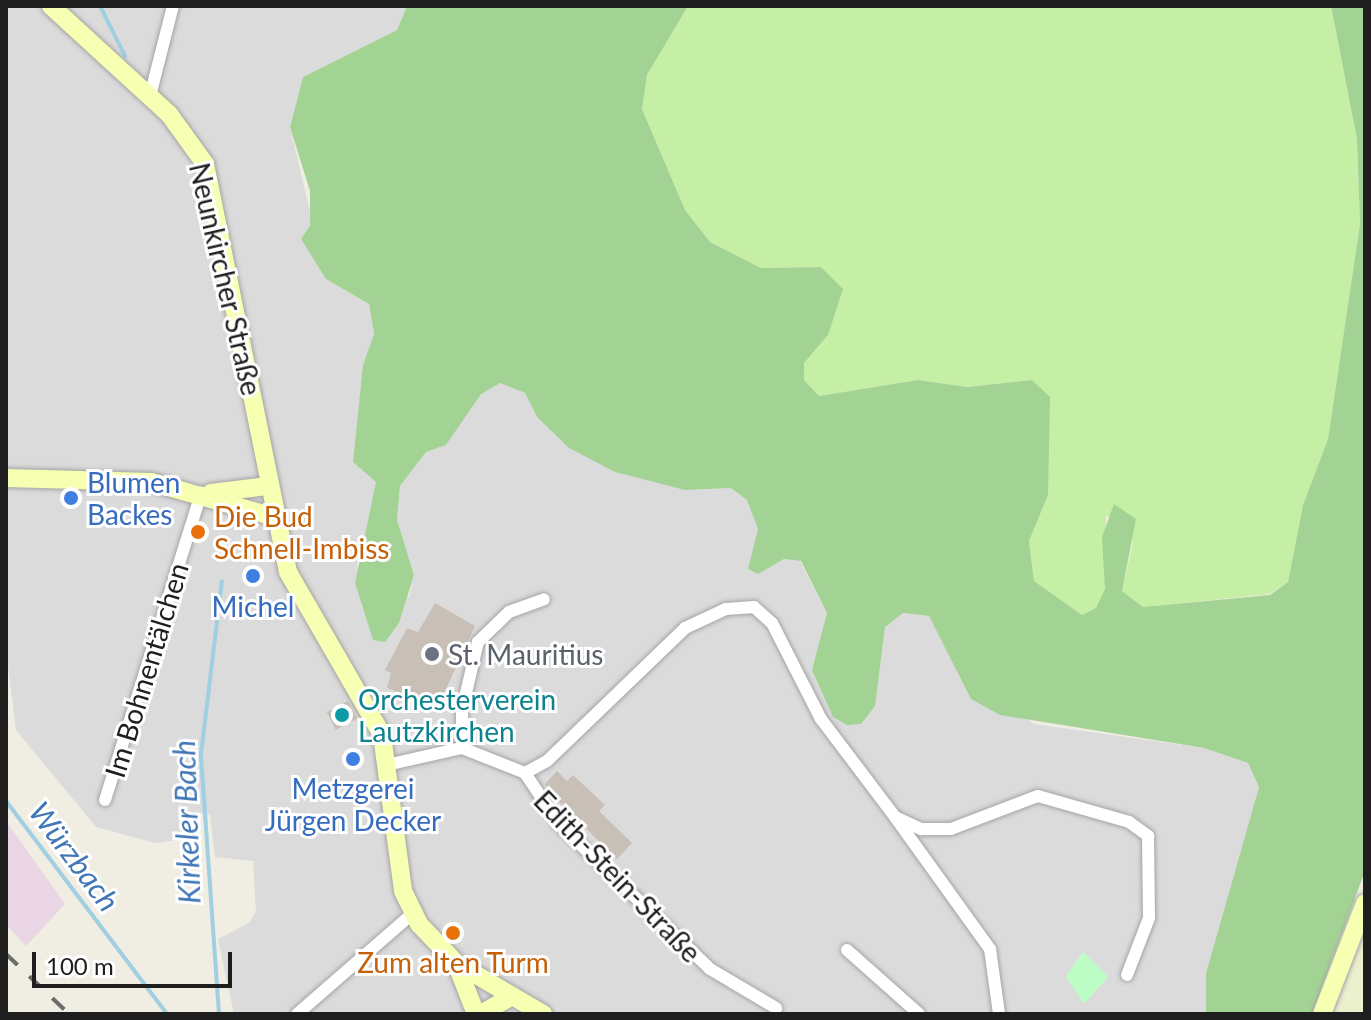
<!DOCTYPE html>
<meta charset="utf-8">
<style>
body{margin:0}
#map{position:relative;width:1371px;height:1020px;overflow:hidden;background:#f0ede3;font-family:Lato,sans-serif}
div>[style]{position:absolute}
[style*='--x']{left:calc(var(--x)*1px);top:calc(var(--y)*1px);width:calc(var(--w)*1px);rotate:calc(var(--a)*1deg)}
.residential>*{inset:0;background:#dcdbdb}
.industrial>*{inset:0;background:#ead5e5}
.farmland>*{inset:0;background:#ecf1cd}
.grass>*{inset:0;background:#c5efa4}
.forest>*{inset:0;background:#a3d394}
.park>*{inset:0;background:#bcfec5}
.stream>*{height:4px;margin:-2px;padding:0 2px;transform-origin:2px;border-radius:2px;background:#a0cfe2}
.building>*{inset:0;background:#c8bfb6;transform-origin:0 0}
.roads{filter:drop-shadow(0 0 2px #a5a5a5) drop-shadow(0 0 2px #a5a5a5)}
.minor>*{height:12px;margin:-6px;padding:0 6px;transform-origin:6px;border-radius:6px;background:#fff}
.secondary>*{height:18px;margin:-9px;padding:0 9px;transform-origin:9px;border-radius:9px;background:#f7ffb3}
.rail>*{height:4px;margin-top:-2px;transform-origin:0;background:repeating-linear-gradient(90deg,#6c6c6c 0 16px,transparent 0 32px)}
.dots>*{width:22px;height:22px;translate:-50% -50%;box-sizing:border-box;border:4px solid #fff;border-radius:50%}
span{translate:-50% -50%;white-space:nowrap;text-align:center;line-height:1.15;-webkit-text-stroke:6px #fff;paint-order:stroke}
.street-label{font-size:28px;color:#1e1e1e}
.shop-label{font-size:28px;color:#366cbe}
.left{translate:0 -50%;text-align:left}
.food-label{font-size:28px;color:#c56008}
.worship-label{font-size:28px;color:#5b616d}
.culture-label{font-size:28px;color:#0d838f}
.water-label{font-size:30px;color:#4176b7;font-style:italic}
.frame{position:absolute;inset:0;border:8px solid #1e1e1e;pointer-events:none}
.scale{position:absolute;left:32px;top:952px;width:200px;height:36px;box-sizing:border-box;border:4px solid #1e1e1e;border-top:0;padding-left:10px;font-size:24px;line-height:28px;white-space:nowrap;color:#1e1e1e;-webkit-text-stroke:6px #fff;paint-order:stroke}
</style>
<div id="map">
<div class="residential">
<i style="clip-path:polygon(6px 6px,407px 6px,397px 30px,303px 77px,290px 127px,326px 279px,369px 304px,374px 335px,363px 365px,376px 482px,373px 522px,357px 565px,362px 609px,409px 597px,414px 575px,397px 520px,400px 486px,426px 452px,446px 445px,480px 394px,500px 383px,525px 393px,537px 417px,685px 490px,731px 488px,748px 500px,758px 529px,749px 569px,759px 573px,784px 559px,800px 561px,827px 613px,821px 652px,875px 706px,885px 626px,903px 613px,929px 616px,944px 645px,1034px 724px,1204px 748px,1248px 763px,1259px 787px,1206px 973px,1206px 1014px,234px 1014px,218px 939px,249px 923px,256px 911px,253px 861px,215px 857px,210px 815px,200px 813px,192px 832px,179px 840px,155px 843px,96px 827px,16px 730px,6px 651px)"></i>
</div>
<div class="industrial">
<i style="clip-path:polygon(6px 821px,65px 904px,26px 946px,6px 924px)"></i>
</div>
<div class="farmland">
<i style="clip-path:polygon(1365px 929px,1365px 1013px,1333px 1014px)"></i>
</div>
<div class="grass">
<i style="clip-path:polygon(688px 6px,1331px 6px,1357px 139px,1360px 224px,1328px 439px,1303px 505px,1288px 582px,1270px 594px,1143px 607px,1122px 591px,1133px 542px,1106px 515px,1106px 589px,1096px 608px,1082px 615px,1034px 581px,1029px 541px,1048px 495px,1032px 380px,967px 387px,918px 380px,819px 396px,804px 380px,804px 363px,828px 335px,821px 267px,761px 268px,710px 242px,685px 210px,642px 109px,647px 75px)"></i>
</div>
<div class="forest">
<i style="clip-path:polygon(407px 6px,688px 6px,647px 75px,642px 109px,685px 210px,710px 242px,761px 268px,821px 267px,843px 289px,828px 335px,804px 363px,804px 380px,819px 396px,918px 380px,967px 387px,1032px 380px,1050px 397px,1048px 495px,1029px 541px,1034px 581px,1082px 615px,1096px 608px,1105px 589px,1102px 537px,1114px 504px,1136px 519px,1122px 591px,1143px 607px,1270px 595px,1288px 582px,1303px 505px,1328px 439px,1360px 224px,1357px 139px,1331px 6px,1365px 6px,1365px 871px,1312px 1014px,1206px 1014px,1206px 973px,1259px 787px,1248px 763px,1204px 748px,1000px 715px,971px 699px,929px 616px,903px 613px,885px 627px,875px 706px,861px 724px,847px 725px,833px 717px,812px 670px,827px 613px,801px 561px,784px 559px,758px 574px,748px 569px,758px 529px,747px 500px,731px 488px,685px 490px,615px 472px,569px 448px,537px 417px,525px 393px,500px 383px,481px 394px,446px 445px,426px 452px,400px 486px,397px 520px,414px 575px,399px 623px,385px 642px,373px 640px,355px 583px,376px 482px,353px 462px,363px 365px,374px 334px,369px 304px,326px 279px,301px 239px,310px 226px,310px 191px,290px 127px,303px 77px,397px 30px)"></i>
</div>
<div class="park">
<i style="clip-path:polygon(1083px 952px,1108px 977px,1084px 1004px,1066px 976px)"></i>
</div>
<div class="stream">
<i style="--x:100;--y:6;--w:56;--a:63.4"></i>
<i style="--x:6;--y:801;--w:267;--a:52.9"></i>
<i style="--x:219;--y:1014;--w:261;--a:-94"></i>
<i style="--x:201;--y:754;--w:174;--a:-83.1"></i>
</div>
<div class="building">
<i style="clip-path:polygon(435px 603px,475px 626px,441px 700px,431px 696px,428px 704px,387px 688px,391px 673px,385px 670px,407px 628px,418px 632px)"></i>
<i style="left:348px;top:701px;width:20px;height:24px;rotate:63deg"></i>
<i style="clip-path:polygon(557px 771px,567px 781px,573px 775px,605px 805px,599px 811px,632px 843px,617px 859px,552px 795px,545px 784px)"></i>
</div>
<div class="roads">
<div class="minor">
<i style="--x:150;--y:96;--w:93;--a:-75.7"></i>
<i style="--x:462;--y:748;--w:38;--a:-90"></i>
<i style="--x:462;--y:710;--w:70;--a:-76.8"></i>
<i style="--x:478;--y:642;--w:43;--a:-44.1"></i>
<i style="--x:509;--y:612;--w:37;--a:-20"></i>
<i style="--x:391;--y:764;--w:73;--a:-12.7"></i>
<i style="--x:462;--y:748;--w:68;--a:21.6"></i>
<i style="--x:525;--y:773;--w:25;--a:-29"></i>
<i style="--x:547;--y:761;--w:192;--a:-43.9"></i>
<i style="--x:685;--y:628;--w:45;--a:-24.9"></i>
<i style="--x:726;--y:609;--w:28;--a:-4"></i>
<i style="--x:754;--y:607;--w:24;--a:42"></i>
<i style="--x:772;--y:623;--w:108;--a:63"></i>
<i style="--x:821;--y:719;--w:123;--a:52.9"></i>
<i style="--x:895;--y:817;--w:29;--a:25"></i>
<i style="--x:921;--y:829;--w:30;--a:0"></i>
<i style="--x:951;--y:829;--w:93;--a:-20.8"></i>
<i style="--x:1038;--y:796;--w:95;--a:15.9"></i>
<i style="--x:1129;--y:822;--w:24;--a:36"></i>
<i style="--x:1148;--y:836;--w:82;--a:89.3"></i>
<i style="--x:1149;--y:918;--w:61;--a:111.1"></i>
<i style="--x:525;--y:773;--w:61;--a:56.3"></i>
<i style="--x:559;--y:824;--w:209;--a:43.8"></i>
<i style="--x:710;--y:969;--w:77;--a:30.6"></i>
<i style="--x:105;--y:800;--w:322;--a:-72.6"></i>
<i style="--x:895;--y:817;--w:163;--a:54.3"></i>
<i style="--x:990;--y:949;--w:66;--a:82.1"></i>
<i style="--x:847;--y:950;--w:96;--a:41.6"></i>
<i style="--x:297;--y:1014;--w:152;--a:-41"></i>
</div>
<div class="secondary">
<i style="--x:51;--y:6;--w:160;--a:42.5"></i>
<i style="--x:169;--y:114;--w:62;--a:54.2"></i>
<i style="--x:205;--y:164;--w:416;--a:78.5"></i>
<i style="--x:288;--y:572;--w:188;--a:60"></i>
<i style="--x:382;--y:735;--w:157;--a:82.3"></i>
<i style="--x:403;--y:891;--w:37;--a:64"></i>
<i style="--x:419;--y:924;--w:54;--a:46.5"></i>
<i style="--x:456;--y:963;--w:55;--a:68.6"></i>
<i style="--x:6;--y:478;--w:145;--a:1.6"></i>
<i style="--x:151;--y:482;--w:125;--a:15.8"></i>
<i style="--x:211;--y:493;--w:56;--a:-7.1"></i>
<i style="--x:456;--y:963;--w:101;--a:30.4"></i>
<i style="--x:481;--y:1014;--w:36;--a:-30"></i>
<i style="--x:1322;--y:1014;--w:119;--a:-68.8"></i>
</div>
</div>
<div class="rail">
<i style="--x:6;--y:954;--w:87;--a:43.6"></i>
</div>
<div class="dots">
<i style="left:71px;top:498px;background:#3f7fe0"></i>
<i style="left:198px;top:532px;background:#e8710a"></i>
<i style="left:253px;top:576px;background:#3f7fe0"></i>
<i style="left:432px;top:654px;background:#6b7280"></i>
<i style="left:342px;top:715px;background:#0f9aa8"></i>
<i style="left:353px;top:759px;background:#3f7fe0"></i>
<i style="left:453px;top:933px;background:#e8710a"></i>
</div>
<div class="street-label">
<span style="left:226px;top:279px;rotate:77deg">Neunkircher Straße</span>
<span style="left:146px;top:670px;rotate:-73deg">Im Bohnentälchen</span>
<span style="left:618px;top:876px;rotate:46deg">Edith-Stein-Straße</span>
</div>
<div class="shop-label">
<span class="left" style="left:87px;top:498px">Blumen<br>Backes</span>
<span style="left:253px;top:606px">Michel</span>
<span style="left:353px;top:804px">Metzgerei<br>Jürgen Decker</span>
</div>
<div class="food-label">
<span class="left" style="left:214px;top:532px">Die Bud<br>Schnell-Imbiss</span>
<span style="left:453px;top:962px">Zum alten Turm</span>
</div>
<div class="worship-label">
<span class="left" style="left:448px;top:654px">St. Mauritius</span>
</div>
<div class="culture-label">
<span class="left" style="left:358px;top:715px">Orchesterverein<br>Lautzkirchen</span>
</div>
<div class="water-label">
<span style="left:186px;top:822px;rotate:-92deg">Kirkeler Bach</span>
<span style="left:75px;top:856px;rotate:53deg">Würzbach</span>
</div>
<div class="frame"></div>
<div class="scale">100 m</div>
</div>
